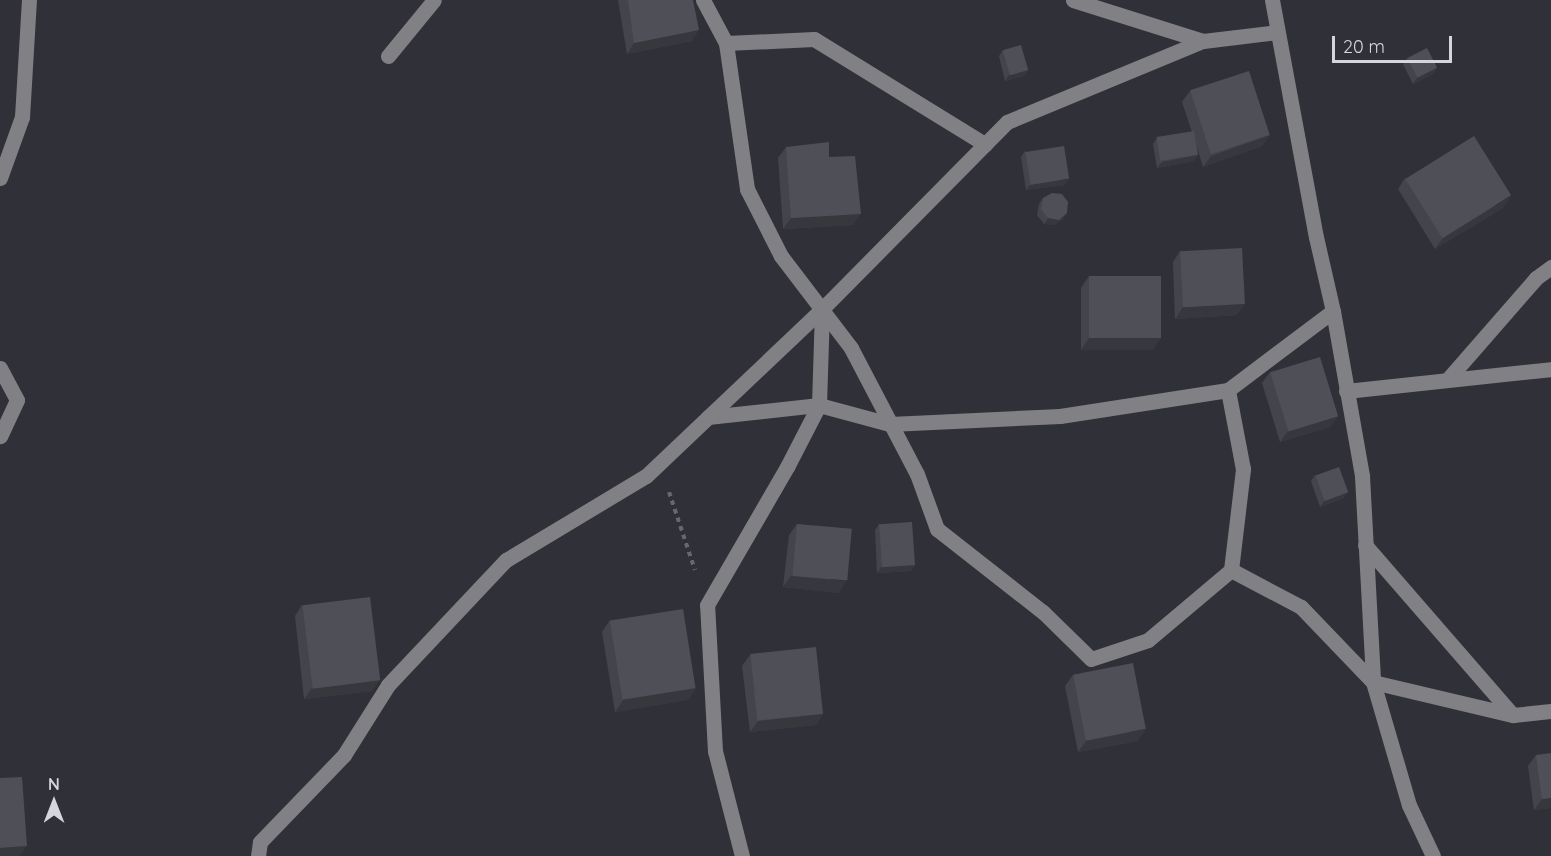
<!DOCTYPE html>
<style>
body{margin:0}
#map{position:relative;width:1551px;height:856px;overflow:hidden;background:#303038;font-family:Quicksand,sans-serif}
div>[style]{position:absolute}
[style*='--x']{left:calc(var(--x)*1px);top:calc(var(--y)*1px);width:calc(var(--w)*1px);rotate:calc(var(--a)*1deg)}
.path>*{height:4px;margin-top:-2px;transform-origin:0;background:repeating-linear-gradient(90deg,#67676f 0 4.5px,transparent 0 9px)}
.minor>*{height:15px;margin:-7.5px;padding:0 7.5px;transform-origin:7.5px;border-radius:7.5px;background:#818185}
.wall>*{inset:0;background:#44444c}
.shaded-wall>*{inset:0;background:#37373e}
.building>*{inset:0;background:#4f4f58;transform-origin:0 0}
span{translate:-50% -50%;white-space:nowrap;text-align:center;line-height:1.15;-webkit-text-stroke:4.5px #303038;paint-order:stroke}
.north{position:absolute;left:24px;top:772px;width:60px;height:60px;-webkit-text-stroke:4px #303038;paint-order:stroke;rotate:0deg;font-size:16px;font-weight:700;line-height:24px;text-align:center;color:#d5d5db}
.north::after{content:'';display:block;margin:auto;width:21px;height:27px;background:#d5d5db;clip-path:polygon(50% 0,100% 100%,50% 72%,0 100%)}
.scale{position:absolute;left:1332px;top:36px;width:120px;height:27px;box-sizing:border-box;border:3px solid #d5d5db;border-top:0;padding-left:8px;font-size:18px;line-height:21px;white-space:nowrap;color:#d5d5db;-webkit-text-stroke:4px #303038;paint-order:stroke}
</style>
<div id="map">
<div class="path">
<i style="--x:669;--y:492;--w:82;--a:71.6"></i>
</div>
<div class="minor">
<i style="--x:703;--y:0;--w:49;--a:61.9"></i>
<i style="--x:726;--y:43;--w:148;--a:81.8"></i>
<i style="--x:747;--y:189;--w:75;--a:63.1"></i>
<i style="--x:781;--y:256;--w:116;--a:52.7"></i>
<i style="--x:851;--y:348;--w:142;--a:62.4"></i>
<i style="--x:917;--y:474;--w:59;--a:70"></i>
<i style="--x:937;--y:529;--w:135;--a:38.1"></i>
<i style="--x:1043;--y:612;--w:67;--a:44.4"></i>
<i style="--x:1091;--y:659;--w:60;--a:-18.4"></i>
<i style="--x:1148;--y:640;--w:109;--a:-40.1"></i>
<i style="--x:1231;--y:570;--w:102;--a:-83.2"></i>
<i style="--x:1243;--y:469;--w:80;--a:-100.8"></i>
<i style="--x:1228;--y:390;--w:131;--a:-37"></i>
<i style="--x:1073;--y:0;--w:136;--a:17.5"></i>
<i style="--x:1272;--y:0;--w:241;--a:79.5"></i>
<i style="--x:1316;--y:237;--w:76;--a:77.1"></i>
<i style="--x:1333;--y:311;--w:168;--a:80"></i>
<i style="--x:1362;--y:476;--w:206;--a:86.9"></i>
<i style="--x:1373;--y:682;--w:128;--a:73.7"></i>
<i style="--x:1409;--y:805;--w:56;--a:64.8"></i>
<i style="--x:726;--y:43;--w:88;--a:-2.6"></i>
<i style="--x:814;--y:39;--w:201;--a:31.6"></i>
<i style="--x:388;--y:56;--w:72;--a:-50.6"></i>
<i style="--x:0;--y:178;--w:65;--a:-70.2"></i>
<i style="--x:22;--y:117;--w:117;--a:-86.6"></i>
<i style="--x:0;--y:368;--w:36;--a:62"></i>
<i style="--x:17;--y:400;--w:40;--a:115"></i>
<i style="--x:1448;--y:379;--w:134;--a:-48.9"></i>
<i style="--x:1536;--y:278;--w:19;--a:-36"></i>
<i style="--x:1346;--y:391;--w:206;--a:-6.1"></i>
<i style="--x:708;--y:417;--w:112;--a:-6.2"></i>
<i style="--x:819;--y:405;--w:73;--a:15"></i>
<i style="--x:890;--y:424;--w:170;--a:-2.7"></i>
<i style="--x:1060;--y:416;--w:170;--a:-8.8"></i>
<i style="--x:1365;--y:545;--w:225;--a:49"></i>
<i style="--x:1231;--y:570;--w:79;--a:27.9"></i>
<i style="--x:1301;--y:607;--w:104;--a:46.2"></i>
<i style="--x:1373;--y:682;--w:144;--a:13.3"></i>
<i style="--x:1513;--y:715;--w:38;--a:-6"></i>
<i style="--x:258;--y:856;--w:14;--a:-82"></i>
<i style="--x:260;--y:842;--w:121;--a:-46"></i>
<i style="--x:344;--y:755;--w:83;--a:-57.8"></i>
<i style="--x:388;--y:685;--w:172;--a:-46.7"></i>
<i style="--x:506;--y:560;--w:163;--a:-31"></i>
<i style="--x:646;--y:476;--w:243;--a:-43.5"></i>
<i style="--x:822;--y:309;--w:263;--a:-45.3"></i>
<i style="--x:1007;--y:122;--w:212;--a:-22.5"></i>
<i style="--x:1203;--y:41;--w:75;--a:-6.9"></i>
<i style="--x:742;--y:856;--w:108;--a:-104.4"></i>
<i style="--x:715;--y:751;--w:146;--a:-93.1"></i>
<i style="--x:707;--y:605;--w:160;--a:-59.9"></i>
<i style="--x:787;--y:467;--w:70;--a:-62.7"></i>
<i style="--x:819;--y:405;--w:96;--a:-88.2"></i>
</div>
<div class="wall">
<i style="clip-path:polygon(618px 0,693px 0,692px 41px,627px 54px)"></i>
<i style="clip-path:polygon(1003px 50px,1028px 70px,1024px 76px,1005px 81px,999px 56px)"></i>
<i style="clip-path:polygon(1407px 58px,1437px 68px,1433px 74px,1413px 84px,1403px 64px)"></i>
<i style="clip-path:polygon(1190px 91px,1270px 135px,1262px 146px,1203px 167px,1197px 147px,1198px 155px,1194px 161px,1157px 168px,1153px 144px,1157px 138px,1192px 132px,1182px 102px)"></i>
<i style="clip-path:polygon(786px 147px,829px 157px,853px 225px,783px 229px,778px 158px)"></i>
<i style="clip-path:polygon(1025px 151px,1065px 185px,1026px 190px,1021px 157px)"></i>
<i style="clip-path:polygon(1405px 178px,1503px 208px,1435px 249px,1398px 189px)"></i>
<i style="clip-path:polygon(1043px 198px,1067px 213px,1063px 219px,1054px 225px,1044px 224px,1037px 215px,1039px 204px)"></i>
<i style="clip-path:polygon(1180px 251px,1237px 315px,1175px 319px,1173px 262px)"></i>
<i style="clip-path:polygon(1089px 276px,1153px 350px,1081px 350px,1081px 288px)"></i>
<i style="clip-path:polygon(1270px 372px,1338px 416px,1330px 427px,1280px 442px,1262px 383px)"></i>
<i style="clip-path:polygon(1315px 475px,1344px 498px,1320px 507px,1311px 481px)"></i>
<i style="clip-path:polygon(797px 524px,839px 593px,783px 587px,789px 535px)"></i>
<i style="clip-path:polygon(879px 524px,915px 565px,911px 571px,877px 573px,875px 530px)"></i>
<i style="clip-path:polygon(302px 605px,372px 691px,304px 699px,295px 616px)"></i>
<i style="clip-path:polygon(610px 620px,696px 688px,688px 700px,615px 712px,602px 632px)"></i>
<i style="clip-path:polygon(750px 655px,823px 714px,816px 725px,750px 732px,742px 666px)"></i>
<i style="clip-path:polygon(1073px 675px,1138px 741px,1078px 752px,1065px 686px)"></i>
<i style="clip-path:polygon(1536px 755px,1551px 808px,1534px 810px,1528px 766px)"></i>
</div>
<div class="shaded-wall">
<i style="clip-path:polygon(699px 30px,692px 41px,627px 54px,634px 43px)"></i>
<i style="clip-path:polygon(1437px 68px,1433px 74px,1413px 84px,1417px 78px)"></i>
<i style="clip-path:polygon(1028px 70px,1024px 76px,1005px 81px,1009px 75px)"></i>
<i style="clip-path:polygon(1270px 135px,1262px 146px,1203px 167px,1211px 156px)"></i>
<i style="clip-path:polygon(1198px 155px,1194px 161px,1157px 168px,1162px 162px)"></i>
<i style="clip-path:polygon(1069px 179px,1065px 185px,1026px 190px,1030px 185px)"></i>
<i style="clip-path:polygon(1511px 196px,1503px 208px,1435px 249px,1443px 238px)"></i>
<i style="clip-path:polygon(1067px 213px,1063px 219px,1054px 225px,1044px 224px,1048px 218px)"></i>
<i style="clip-path:polygon(861px 214px,853px 225px,783px 229px,791px 218px)"></i>
<i style="clip-path:polygon(1245px 304px,1237px 315px,1175px 319px,1183px 307px)"></i>
<i style="clip-path:polygon(1089px 338px,1161px 338px,1153px 350px,1081px 350px)"></i>
<i style="clip-path:polygon(1338px 416px,1330px 427px,1280px 442px,1288px 431px)"></i>
<i style="clip-path:polygon(1348px 492px,1344px 498px,1320px 507px,1324px 501px)"></i>
<i style="clip-path:polygon(915px 565px,911px 571px,877px 573px,881px 567px)"></i>
<i style="clip-path:polygon(791px 576px,846px 581px,839px 593px,783px 587px)"></i>
<i style="clip-path:polygon(380px 680px,372px 691px,304px 699px,312px 688px)"></i>
<i style="clip-path:polygon(696px 688px,688px 700px,615px 712px,623px 700px)"></i>
<i style="clip-path:polygon(823px 714px,816px 725px,750px 732px,758px 721px)"></i>
<i style="clip-path:polygon(1146px 729px,1138px 741px,1078px 752px,1086px 741px)"></i>
<i style="clip-path:polygon(1551px 798px,1551px 808px,1534px 810px,1542px 799px)"></i>
<i style="clip-path:polygon(27px 846px,20px 856px,0 856px,0 848px)"></i>
</div>
<div class="building">
<i style="clip-path:polygon(628px 0,693px 0,699px 30px,634px 43px)"></i>
<i style="left:1021px;top:45px;width:26px;height:19px;rotate:74deg"></i>
<i style="left:1427px;top:48px;width:22px;height:22px;rotate:63deg"></i>
<i style="left:1249px;top:71px;width:67px;height:62px;rotate:72deg"></i>
<i style="left:1194px;top:131px;width:24px;height:38px;rotate:81deg"></i>
<i style="left:1474px;top:136px;width:70px;height:81px;rotate:58deg"></i>
<i style="clip-path:polygon(829px 142px,829px 157px,855px 156px,861px 214px,791px 218px,786px 147px)"></i>
<i style="left:1064px;top:146px;width:33px;height:39px;rotate:81deg"></i>
<i style="clip-path:polygon(1052px 193px,1062px 194px,1068px 202px,1067px 213px,1059px 220px,1048px 218px,1041px 209px,1043px 198px)"></i>
<i style="left:1242px;top:248px;width:56px;height:62px;rotate:87deg"></i>
<i style="left:1089px;top:276px;width:72px;height:62px"></i>
<i style="left:1320px;top:357px;width:62px;height:52px;rotate:73deg"></i>
<i style="left:1339px;top:467px;width:27px;height:25px;rotate:70deg"></i>
<i style="left:912px;top:522px;width:43px;height:33px;rotate:86deg"></i>
<i style="left:797px;top:524px;width:55px;height:52px;rotate:5deg"></i>
<i style="left:370px;top:597px;width:84px;height:68px;rotate:83deg"></i>
<i style="left:683px;top:609px;width:80px;height:74px;rotate:81deg"></i>
<i style="left:816px;top:647px;width:67px;height:66px;rotate:84deg"></i>
<i style="left:1133px;top:663px;width:67px;height:61px;rotate:79deg"></i>
<i style="clip-path:polygon(1551px 753px,1551px 798px,1542px 799px,1536px 755px)"></i>
<i style="clip-path:polygon(22px 777px,27px 846px,0 848px,0 778px)"></i>
</div>
<div class="north">N</div>
<div class="scale">20 m</div>
</div>
